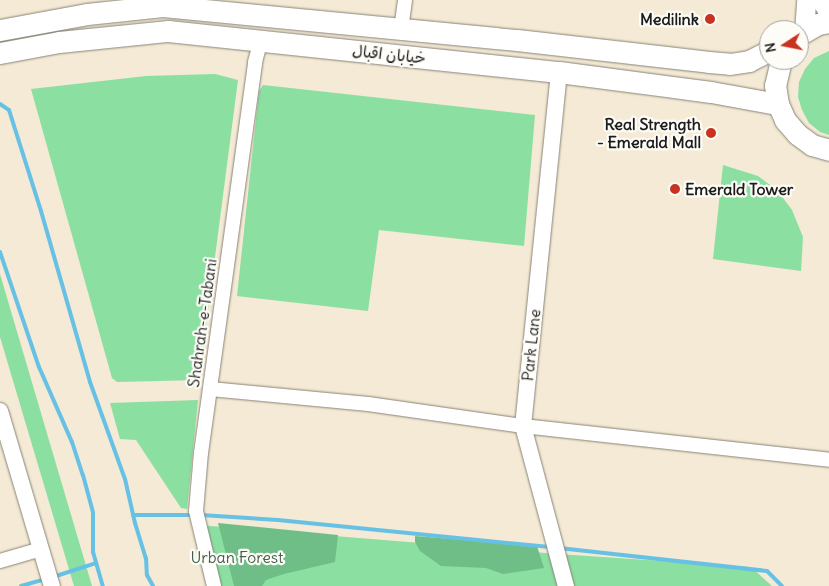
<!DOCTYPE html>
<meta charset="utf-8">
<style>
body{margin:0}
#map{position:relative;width:829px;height:586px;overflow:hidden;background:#f4ead5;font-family:Delius,"Playpen Sans Arabic",sans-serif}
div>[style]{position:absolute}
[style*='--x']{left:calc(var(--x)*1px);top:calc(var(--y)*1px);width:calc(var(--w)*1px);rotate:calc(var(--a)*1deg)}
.green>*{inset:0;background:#8adfa1}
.forest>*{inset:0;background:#6fbe87}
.stream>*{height:4px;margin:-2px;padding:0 2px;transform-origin:2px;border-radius:2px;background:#67c1e5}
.roads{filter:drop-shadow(0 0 1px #888378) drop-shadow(0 0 1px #888378)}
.minor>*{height:14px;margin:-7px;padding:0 7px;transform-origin:7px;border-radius:7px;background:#fff}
.tertiary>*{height:16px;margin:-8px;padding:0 8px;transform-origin:8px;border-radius:8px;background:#fff}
.secondary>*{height:19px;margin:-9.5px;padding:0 9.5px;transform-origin:9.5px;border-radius:9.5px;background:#fff}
.primary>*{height:21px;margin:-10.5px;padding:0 10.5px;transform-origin:10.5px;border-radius:10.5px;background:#fff}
.dots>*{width:14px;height:14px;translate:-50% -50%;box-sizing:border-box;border:2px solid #fdfcf7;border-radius:50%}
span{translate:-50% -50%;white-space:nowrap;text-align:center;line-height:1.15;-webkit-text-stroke:4.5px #fdfcf7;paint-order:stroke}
.poi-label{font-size:16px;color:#1c1c1c;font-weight:700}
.right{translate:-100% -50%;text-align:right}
.left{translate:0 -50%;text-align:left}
.street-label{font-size:16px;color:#1c1c1c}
.park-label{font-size:16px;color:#42604b}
.north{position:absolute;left:759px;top:20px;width:50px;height:50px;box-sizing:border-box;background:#fdfcf7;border:1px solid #a3a29f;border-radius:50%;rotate:259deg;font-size:14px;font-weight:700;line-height:20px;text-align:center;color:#1c1c1c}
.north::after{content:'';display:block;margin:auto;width:18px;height:22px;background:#c8321e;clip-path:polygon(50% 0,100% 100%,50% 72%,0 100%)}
</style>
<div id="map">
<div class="green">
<i style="clip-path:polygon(829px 51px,829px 135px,820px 132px,809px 123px,802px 110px,798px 97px,799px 82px,805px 69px,814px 58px)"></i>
<i style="clip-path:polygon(215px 74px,238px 80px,199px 380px,117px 382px,112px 378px,31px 89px,146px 76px)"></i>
<i style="clip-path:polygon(263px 85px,535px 115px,524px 246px,379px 230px,368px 311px,237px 296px,259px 91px)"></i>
<i style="clip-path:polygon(723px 165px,758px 176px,777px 190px,792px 210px,803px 237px,801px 271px,713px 259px)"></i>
<i style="clip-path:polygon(0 274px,92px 586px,74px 586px,0 337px)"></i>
<i style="clip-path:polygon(198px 400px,187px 509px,181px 508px,136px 440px,120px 439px,110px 403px)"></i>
<i style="clip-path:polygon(198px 525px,558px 554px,751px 567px,772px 586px,214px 586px)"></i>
</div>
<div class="forest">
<i style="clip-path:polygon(218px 523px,338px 535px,335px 562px,284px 574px,266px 580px,262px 586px,234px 586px)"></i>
<i style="clip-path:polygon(415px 536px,537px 546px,544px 568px,503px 574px,486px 568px,441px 566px,420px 551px,415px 542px)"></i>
</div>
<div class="stream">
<i style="--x:0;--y:104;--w:11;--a:34"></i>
<i style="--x:9;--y:110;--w:106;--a:72.4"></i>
<i style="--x:41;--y:211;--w:178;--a:74"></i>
<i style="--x:90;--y:382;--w:103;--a:70.2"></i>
<i style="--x:125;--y:479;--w:45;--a:77.2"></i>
<i style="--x:135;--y:523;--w:37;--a:73"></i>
<i style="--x:146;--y:558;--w:17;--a:87"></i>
<i style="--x:147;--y:575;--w:13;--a:61"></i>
<i style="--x:0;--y:252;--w:121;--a:71.3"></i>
<i style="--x:39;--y:367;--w:82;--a:66.3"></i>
<i style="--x:72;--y:442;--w:35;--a:72"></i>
<i style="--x:83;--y:475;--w:39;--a:75"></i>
<i style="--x:93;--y:513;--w:39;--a:90"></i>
<i style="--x:93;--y:552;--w:35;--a:74"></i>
<i style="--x:133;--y:515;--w:61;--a:0"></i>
<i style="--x:201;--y:515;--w:77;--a:3.7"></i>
<i style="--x:278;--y:520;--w:273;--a:5.7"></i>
<i style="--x:559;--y:548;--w:209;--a:6.3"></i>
<i style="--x:767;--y:571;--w:21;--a:45"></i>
<i style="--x:53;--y:577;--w:45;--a:-18"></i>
<i style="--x:21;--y:586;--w:26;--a:-16"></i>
</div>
<div class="roads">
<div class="minor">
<i style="--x:401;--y:29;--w:29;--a:-82"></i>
<i style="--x:210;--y:389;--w:159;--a:5.4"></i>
<i style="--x:368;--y:404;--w:157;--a:8.1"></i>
<i style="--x:523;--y:426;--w:308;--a:6.3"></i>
<i style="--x:0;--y:561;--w:43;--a:-16.3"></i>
<i style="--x:214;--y:586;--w:77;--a:-103.5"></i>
<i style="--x:196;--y:511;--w:58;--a:-85.1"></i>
<i style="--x:201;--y:453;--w:395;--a:-82.1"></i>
<i style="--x:255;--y:62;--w:23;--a:-75"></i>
</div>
<div class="tertiary">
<i style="--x:559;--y:72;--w:356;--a:95.8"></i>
<i style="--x:523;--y:426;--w:166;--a:75"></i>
<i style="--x:0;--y:411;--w:183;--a:73.5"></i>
</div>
<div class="secondary">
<i style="--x:821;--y:0;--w:16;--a:60"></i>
<i style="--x:804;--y:32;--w:32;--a:-86"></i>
</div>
<div class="primary">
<i style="--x:0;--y:30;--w:88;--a:-10.4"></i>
<i style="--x:87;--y:14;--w:76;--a:-6"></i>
<i style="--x:163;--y:6;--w:356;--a:5.5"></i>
<i style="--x:517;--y:40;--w:193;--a:6.5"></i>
<i style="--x:709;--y:62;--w:21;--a:5"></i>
<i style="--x:730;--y:64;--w:19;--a:-9"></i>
<i style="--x:749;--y:61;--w:22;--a:-27"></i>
<i style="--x:799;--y:35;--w:22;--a:-30"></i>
<i style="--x:818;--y:24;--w:11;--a:-10"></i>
<i style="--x:0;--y:53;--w:60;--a:-10.6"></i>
<i style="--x:59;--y:42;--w:110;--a:-5.8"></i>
<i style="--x:168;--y:31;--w:393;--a:6"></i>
<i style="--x:559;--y:72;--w:153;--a:7.5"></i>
<i style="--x:711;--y:92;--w:68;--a:10.2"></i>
<i style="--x:781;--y:60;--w:26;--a:103"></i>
<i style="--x:775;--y:85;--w:19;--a:81"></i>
<i style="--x:778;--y:104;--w:17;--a:66"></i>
<i style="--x:785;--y:120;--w:18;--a:49"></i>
<i style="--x:797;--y:134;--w:19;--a:36"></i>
<i style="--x:812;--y:145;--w:18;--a:16"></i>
</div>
</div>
<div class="dots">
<i style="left:710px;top:19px;background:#c8321e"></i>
<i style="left:711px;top:133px;background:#c8321e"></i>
<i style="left:675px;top:189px;background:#c8321e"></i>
</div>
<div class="poi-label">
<span class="right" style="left:699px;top:19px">Medilink</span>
<span class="right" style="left:701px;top:133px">Real Strength<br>- Emerald Mall</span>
<span class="left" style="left:685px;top:189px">Emerald Tower</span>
</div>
<div class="street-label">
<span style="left:389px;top:54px;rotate:6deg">خیابان اقبال</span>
<span style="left:202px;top:323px;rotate:-82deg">Shahrah-e-Tabani</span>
<span style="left:531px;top:345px;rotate:-84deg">Park Lane</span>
</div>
<div class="park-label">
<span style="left:237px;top:557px">Urban Forest</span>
</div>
<div class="north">N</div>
</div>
